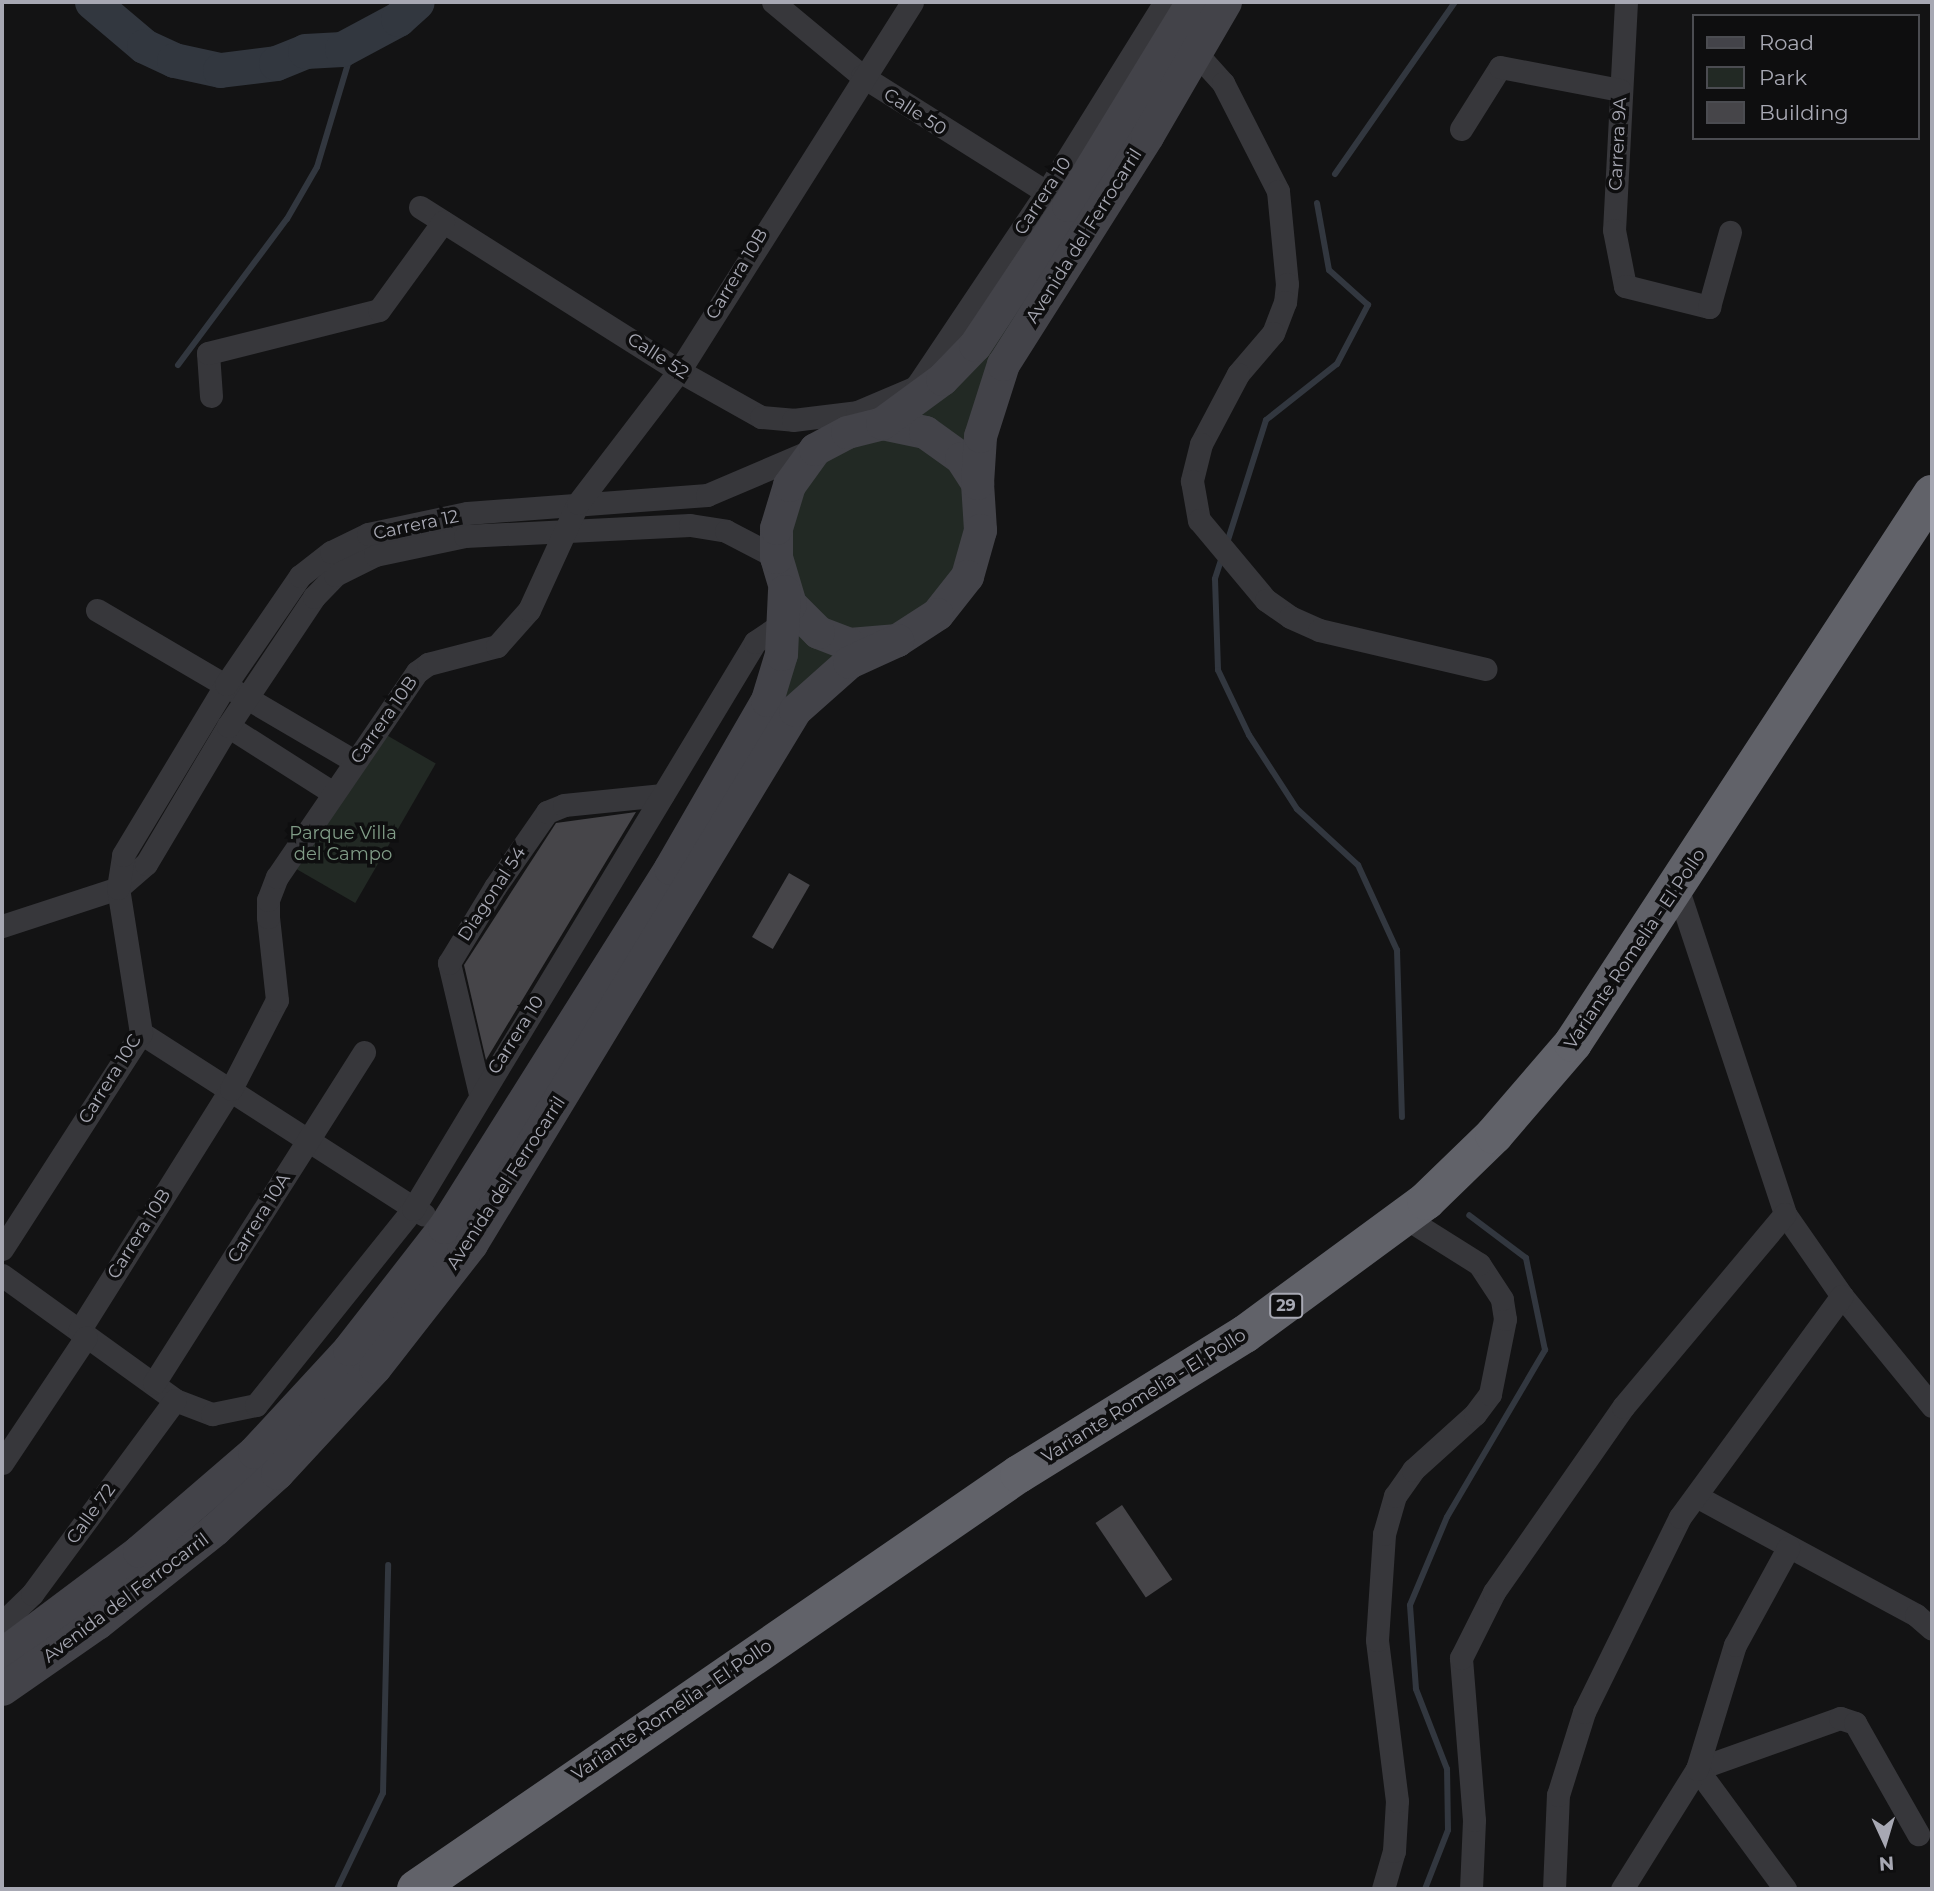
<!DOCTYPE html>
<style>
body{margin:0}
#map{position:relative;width:1934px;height:1891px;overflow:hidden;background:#131314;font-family:Montserrat,sans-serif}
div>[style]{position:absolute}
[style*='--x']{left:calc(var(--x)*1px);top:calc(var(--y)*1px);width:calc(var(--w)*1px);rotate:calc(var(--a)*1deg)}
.green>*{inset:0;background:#222924;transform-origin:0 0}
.stream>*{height:6px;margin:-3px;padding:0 3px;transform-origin:3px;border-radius:3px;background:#32373f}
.river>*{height:35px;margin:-17.5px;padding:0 17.5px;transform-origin:17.5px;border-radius:17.5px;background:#32373f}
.building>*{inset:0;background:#464549;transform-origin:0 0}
.street>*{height:23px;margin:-11.5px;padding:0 11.5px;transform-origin:11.5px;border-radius:11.5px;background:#37373b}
.secondary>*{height:33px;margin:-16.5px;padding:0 16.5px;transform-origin:16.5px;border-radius:16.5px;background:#434349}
.highway>*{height:38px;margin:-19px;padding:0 19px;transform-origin:19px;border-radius:19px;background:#616269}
span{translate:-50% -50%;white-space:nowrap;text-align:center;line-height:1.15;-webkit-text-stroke:7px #0e0e0f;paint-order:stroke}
.shield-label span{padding:2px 5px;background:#0e0e0f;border:2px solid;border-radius:5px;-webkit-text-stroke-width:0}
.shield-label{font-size:16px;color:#a7a8b3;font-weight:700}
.street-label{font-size:18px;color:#a7a8b3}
.park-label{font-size:18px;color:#809c87}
.frame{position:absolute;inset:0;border:4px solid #a7a8b3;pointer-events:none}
.legend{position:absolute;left:1692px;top:14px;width:228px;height:126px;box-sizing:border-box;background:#0e0e0f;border:2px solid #4b4c51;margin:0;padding:9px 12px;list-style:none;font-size:21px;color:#a7a8b3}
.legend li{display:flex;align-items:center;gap:14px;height:35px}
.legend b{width:35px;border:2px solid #4b4c51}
.north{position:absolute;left:1850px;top:1807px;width:70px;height:70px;-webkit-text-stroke:5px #0e0e0f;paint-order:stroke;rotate:176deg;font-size:19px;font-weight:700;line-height:28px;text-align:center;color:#a7a8b3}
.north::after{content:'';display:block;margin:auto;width:24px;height:32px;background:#a7a8b3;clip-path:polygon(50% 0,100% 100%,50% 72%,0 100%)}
</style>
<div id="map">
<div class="green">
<i style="clip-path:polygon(1068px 205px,1003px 364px,967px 576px,812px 691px,767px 700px,783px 499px,864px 426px)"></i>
<i style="left:376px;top:729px;width:69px;height:161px;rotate:30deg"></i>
</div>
<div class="stream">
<i style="--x:1335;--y:174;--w:210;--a:-55.1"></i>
<i style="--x:178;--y:365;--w:182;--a:-53.3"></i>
<i style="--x:287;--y:219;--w:60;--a:-60"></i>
<i style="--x:317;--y:167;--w:133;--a:-73.3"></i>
<i style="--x:1227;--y:543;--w:129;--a:-72.4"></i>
<i style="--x:1266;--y:420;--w:90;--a:-38.3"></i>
<i style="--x:1337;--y:364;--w:67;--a:-62.3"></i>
<i style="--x:1368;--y:305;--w:52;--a:-138.1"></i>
<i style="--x:1329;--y:270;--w:68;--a:-100.2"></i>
<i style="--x:1222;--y:557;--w:23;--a:108"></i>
<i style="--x:1215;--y:579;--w:91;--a:88.1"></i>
<i style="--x:1218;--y:670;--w:72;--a:64.5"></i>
<i style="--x:1249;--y:735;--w:88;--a:57"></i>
<i style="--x:1297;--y:809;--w:83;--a:42.6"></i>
<i style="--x:1358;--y:865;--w:94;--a:65.4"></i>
<i style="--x:1397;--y:950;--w:167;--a:88.3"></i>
<i style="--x:337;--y:1889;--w:106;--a:-64.4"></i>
<i style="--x:383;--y:1793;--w:228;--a:-88.7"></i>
<i style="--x:1425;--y:1889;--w:63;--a:-68.7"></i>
<i style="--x:1448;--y:1830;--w:61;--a:-90.9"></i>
<i style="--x:1447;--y:1769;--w:86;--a:-111.2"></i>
<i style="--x:1416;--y:1689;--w:84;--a:-94.1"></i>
<i style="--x:1410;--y:1605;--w:95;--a:-67.2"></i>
<i style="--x:1447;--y:1517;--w:194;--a:-59.6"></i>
<i style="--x:1545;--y:1350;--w:94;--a:-101.7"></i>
<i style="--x:1526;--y:1258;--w:71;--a:-143"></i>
</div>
<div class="river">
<i style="--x:92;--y:2;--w:68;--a:40.2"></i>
<i style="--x:144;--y:46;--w:33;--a:25"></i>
<i style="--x:174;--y:60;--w:47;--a:12.3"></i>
<i style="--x:220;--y:70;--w:56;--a:-7.1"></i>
<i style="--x:276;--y:63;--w:31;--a:-22"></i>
<i style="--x:305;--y:51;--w:37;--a:-3"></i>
<i style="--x:342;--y:49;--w:64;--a:-28.2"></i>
<i style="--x:398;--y:19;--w:25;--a:-42"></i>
</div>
<div class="building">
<i style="clip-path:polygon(636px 812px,486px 1060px,464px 965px,556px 823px)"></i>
<i style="left:789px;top:873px;width:24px;height:74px;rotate:30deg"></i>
<i style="left:1122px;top:1505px;width:90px;height:32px;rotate:56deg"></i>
</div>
<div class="street">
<i style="--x:773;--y:2;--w:116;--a:39.7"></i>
<i style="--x:862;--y:76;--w:233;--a:32.2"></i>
<i style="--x:1626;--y:2;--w:228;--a:93"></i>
<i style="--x:1614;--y:230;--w:57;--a:78.9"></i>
<i style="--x:1625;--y:286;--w:87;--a:14"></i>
<i style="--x:1709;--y:307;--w:78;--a:-74.4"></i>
<i style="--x:1195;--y:52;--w:42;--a:47.9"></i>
<i style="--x:1223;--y:83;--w:121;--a:63"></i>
<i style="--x:1278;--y:191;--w:93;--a:84.5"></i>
<i style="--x:1287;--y:284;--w:18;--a:96"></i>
<i style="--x:1285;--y:302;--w:33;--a:111"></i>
<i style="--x:1273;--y:333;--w:54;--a:130.5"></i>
<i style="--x:1238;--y:374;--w:79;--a:117.9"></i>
<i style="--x:1201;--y:444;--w:38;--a:104"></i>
<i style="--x:1192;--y:481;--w:40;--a:80"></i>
<i style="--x:1199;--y:520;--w:104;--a:50.1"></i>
<i style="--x:1266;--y:600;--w:29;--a:35"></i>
<i style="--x:1290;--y:617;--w:32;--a:24"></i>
<i style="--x:1319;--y:630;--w:171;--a:13.2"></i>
<i style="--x:1461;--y:129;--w:73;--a:-57.8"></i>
<i style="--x:1500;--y:67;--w:122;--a:10.9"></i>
<i style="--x:420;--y:207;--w:307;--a:32.3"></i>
<i style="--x:679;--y:371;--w:94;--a:29.3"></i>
<i style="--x:761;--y:417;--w:32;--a:5"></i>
<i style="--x:793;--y:420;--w:64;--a:-7.1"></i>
<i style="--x:857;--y:412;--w:64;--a:-23"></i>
<i style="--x:916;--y:387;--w:234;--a:-56.2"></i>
<i style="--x:1046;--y:193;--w:225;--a:-58.1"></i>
<i style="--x:211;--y:396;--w:43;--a:-94"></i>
<i style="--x:208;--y:353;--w:176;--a:-14.1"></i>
<i style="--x:379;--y:310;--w:109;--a:-54"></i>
<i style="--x:97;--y:610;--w:298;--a:30.4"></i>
<i style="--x:228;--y:726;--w:125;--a:32.5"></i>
<i style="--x:1677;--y:887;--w:344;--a:71.7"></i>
<i style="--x:1785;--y:1214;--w:100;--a:55.2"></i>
<i style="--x:1842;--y:1296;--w:142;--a:50.7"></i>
<i style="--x:2;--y:926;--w:122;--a:-18.1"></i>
<i style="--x:118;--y:888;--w:37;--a:-41"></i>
<i style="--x:146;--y:864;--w:161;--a:-59.3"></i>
<i style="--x:228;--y:726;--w:155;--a:-56.3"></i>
<i style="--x:314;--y:597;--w:30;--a:-46"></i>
<i style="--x:335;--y:575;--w:45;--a:-26.6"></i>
<i style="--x:375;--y:555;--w:92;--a:-11.9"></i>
<i style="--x:465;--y:536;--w:225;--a:-2.8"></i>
<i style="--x:690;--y:525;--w:36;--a:9"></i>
<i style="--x:726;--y:531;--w:56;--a:27.5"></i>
<i style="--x:141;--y:1033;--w:336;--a:32.7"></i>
<i style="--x:480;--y:1094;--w:135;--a:-103.3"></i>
<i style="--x:449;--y:963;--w:89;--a:-58.8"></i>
<i style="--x:495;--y:887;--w:91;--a:-55.3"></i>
<i style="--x:547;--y:812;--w:18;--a:-22"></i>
<i style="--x:564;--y:805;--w:99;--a:-5.8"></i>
<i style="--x:2;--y:1249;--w:257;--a:-57.2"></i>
<i style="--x:141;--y:1033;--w:147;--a:-99"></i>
<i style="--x:118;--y:888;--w:33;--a:-81"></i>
<i style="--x:123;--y:855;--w:200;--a:-58.9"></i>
<i style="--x:226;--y:684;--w:131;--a:-55.6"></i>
<i style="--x:300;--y:576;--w:39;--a:-38"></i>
<i style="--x:331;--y:552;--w:41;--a:-25.9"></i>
<i style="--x:368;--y:534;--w:101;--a:-12"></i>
<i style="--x:467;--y:513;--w:241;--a:-4.3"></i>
<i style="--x:707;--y:495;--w:112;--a:-23.1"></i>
<i style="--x:2;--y:1275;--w:213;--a:35.8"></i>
<i style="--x:175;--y:1400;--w:40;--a:21"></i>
<i style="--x:212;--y:1414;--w:45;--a:-11.6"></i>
<i style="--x:256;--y:1405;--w:251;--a:-51.3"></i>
<i style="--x:413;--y:1209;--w:662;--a:-58.9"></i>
<i style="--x:755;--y:642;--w:37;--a:-34"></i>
<i style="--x:79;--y:1331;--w:286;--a:-57.9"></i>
<i style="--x:231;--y:1089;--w:100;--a:-62.7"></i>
<i style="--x:277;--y:1000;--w:83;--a:-96.2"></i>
<i style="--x:268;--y:917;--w:17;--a:-90"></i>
<i style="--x:268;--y:900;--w:25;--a:-69"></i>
<i style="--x:277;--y:877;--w:248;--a:-55.7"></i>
<i style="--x:417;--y:672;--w:14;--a:-36"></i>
<i style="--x:428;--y:664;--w:71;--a:-14.6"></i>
<i style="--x:497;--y:646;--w:48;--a:-48.4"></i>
<i style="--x:529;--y:610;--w:118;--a:-65.4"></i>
<i style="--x:578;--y:503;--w:166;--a:-52.6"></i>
<i style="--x:679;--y:371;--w:436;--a:-57.7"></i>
<i style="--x:154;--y:1383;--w:392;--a:-57.6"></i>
<i style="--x:2;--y:1463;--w:151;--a:-56.3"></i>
<i style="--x:1696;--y:1496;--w:250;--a:28.4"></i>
<i style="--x:1916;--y:1615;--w:21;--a:41"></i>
<i style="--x:2;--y:1623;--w:42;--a:-44"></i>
<i style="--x:32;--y:1594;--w:241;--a:-53.6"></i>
<i style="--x:1697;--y:1769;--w:152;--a:-19.6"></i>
<i style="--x:1840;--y:1718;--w:16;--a:18"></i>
<i style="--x:1855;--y:1723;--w:128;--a:60.4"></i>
<i style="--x:1697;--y:1769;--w:149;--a:53.7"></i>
<i style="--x:1383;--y:1889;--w:40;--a:-74"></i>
<i style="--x:1394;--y:1851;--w:50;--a:-86.6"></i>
<i style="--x:1397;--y:1801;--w:162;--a:-97.1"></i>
<i style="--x:1377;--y:1640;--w:106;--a:-86.2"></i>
<i style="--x:1384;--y:1534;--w:40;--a:-74"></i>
<i style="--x:1395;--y:1496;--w:32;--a:-55"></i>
<i style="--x:1413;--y:1470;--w:84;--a:-42.1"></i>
<i style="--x:1475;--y:1414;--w:25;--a:-53"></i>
<i style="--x:1490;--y:1394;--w:76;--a:-78.7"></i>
<i style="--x:1505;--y:1319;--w:20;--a:-99"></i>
<i style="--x:1502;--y:1299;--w:42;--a:-123.3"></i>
<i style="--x:1479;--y:1264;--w:86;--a:-147.8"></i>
<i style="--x:1471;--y:1889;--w:69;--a:-87.5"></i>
<i style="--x:1474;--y:1820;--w:163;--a:-94.6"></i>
<i style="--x:1461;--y:1658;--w:74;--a:-63.4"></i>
<i style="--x:1494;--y:1592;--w:226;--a:-55.1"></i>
<i style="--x:1623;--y:1407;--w:252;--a:-50"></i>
<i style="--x:1554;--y:1889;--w:94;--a:-87.6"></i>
<i style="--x:1558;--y:1795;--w:87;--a:-72.6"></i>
<i style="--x:1584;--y:1712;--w:217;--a:-63.8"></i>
<i style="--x:1680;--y:1517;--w:274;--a:-53.8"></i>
<i style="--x:1622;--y:1889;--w:142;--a:-58"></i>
<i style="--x:1697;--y:1769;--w:130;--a:-73"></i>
<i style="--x:1735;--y:1645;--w:111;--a:-61.3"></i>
</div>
<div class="secondary">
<i style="--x:882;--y:423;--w:44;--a:11.8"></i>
<i style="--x:925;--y:432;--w:44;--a:35.8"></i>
<i style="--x:961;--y:458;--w:30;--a:57"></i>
<i style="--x:977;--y:483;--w:47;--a:86.3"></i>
<i style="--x:980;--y:530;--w:48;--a:105.8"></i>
<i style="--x:967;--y:576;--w:48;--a:128.3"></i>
<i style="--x:937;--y:614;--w:48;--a:147"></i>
<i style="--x:897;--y:640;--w:48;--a:175.2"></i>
<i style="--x:849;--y:644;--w:33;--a:-159"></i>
<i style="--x:818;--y:632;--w:40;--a:-135"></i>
<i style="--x:790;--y:604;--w:49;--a:-106.6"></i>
<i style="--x:776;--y:557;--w:29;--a:-90"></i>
<i style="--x:776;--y:528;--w:45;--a:-73.2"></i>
<i style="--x:789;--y:485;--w:44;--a:-54.2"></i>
<i style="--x:815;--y:449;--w:36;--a:-28"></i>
<i style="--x:847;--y:432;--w:36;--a:-14"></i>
<i style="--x:882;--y:423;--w:74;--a:-36.3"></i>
<i style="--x:942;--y:379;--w:47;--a:-45.9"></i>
<i style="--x:975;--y:345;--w:168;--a:-56.4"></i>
<i style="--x:1068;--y:205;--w:238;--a:-58.6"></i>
<i style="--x:977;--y:483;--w:47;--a:-86.3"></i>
<i style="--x:980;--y:436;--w:76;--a:-72.3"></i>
<i style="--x:1003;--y:364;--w:270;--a:-57.7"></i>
<i style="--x:1147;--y:136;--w:155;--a:-59.8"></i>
<i style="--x:2;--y:1654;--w:171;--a:-36.9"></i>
<i style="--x:139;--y:1551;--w:152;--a:-40.7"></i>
<i style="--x:254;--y:1452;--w:140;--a:-47.3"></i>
<i style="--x:349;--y:1349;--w:155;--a:-52.1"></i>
<i style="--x:444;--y:1227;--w:424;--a:-57.8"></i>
<i style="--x:670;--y:868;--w:194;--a:-60"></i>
<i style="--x:767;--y:700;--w:48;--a:-73.1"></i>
<i style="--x:781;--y:654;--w:63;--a:-87.3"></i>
<i style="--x:2;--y:1689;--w:116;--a:-34.8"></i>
<i style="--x:97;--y:1623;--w:151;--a:-38.5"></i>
<i style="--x:215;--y:1529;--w:84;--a:-42.1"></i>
<i style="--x:277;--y:1473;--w:144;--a:-47.2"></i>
<i style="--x:375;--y:1367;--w:156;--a:-52"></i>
<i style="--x:471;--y:1244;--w:625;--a:-58.75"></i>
<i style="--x:795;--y:710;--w:72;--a:-41.6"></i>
<i style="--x:849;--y:662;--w:53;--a:-24.6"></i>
</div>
<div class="highway">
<i style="--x:416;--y:1889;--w:732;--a:-34.54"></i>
<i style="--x:1019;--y:1474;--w:266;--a:-31.8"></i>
<i style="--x:1245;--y:1334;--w:225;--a:-36.3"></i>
<i style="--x:1426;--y:1201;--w:95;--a:-44.1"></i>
<i style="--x:1494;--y:1135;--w:121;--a:-49.3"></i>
<i style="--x:1573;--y:1043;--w:656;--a:-56.82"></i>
</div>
<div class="shield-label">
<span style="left:1286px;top:1306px">29</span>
</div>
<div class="street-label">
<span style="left:915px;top:112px;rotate:33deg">Calle 50</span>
<span style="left:1618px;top:144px;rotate:-87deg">Carrera 9A</span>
<span style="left:1043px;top:196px;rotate:-57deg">Carrera 10</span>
<span style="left:1084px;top:236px;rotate:-58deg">Avenida del Ferrocarril</span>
<span style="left:737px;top:274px;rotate:-59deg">Carrera 10B</span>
<span style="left:658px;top:356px;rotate:33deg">Calle 52</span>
<span style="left:416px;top:525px;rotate:-12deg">Carrera 12</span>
<span style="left:384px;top:720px;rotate:-55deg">Carrera 10B</span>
<span style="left:492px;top:894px;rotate:-57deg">Diagonal 54</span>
<span style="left:1635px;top:949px;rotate:-56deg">Variante Romelia - El Pollo</span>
<span style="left:516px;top:1035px;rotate:-58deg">Carrera 10</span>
<span style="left:110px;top:1079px;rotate:-58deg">Carrera 10C</span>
<span style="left:506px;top:1183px;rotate:-57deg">Avenida del Ferrocarril</span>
<span style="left:259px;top:1218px;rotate:-58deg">Carrera 10A</span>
<span style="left:139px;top:1234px;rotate:-58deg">Carrera 10B</span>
<span style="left:1144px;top:1396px;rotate:-32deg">Variante Romelia - El Pollo</span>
<span style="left:91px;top:1514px;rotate:-54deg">Calle 72</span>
<span style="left:126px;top:1598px;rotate:-37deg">Avenida del Ferrocarril</span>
<span style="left:672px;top:1710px;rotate:-34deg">Variante Romelia - El Pollo</span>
</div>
<div class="park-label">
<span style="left:343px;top:844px">Parque Villa<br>del Campo</span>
</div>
<div class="frame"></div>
<ul class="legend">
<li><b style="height:9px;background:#434349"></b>Road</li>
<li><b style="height:19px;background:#222924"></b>Park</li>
<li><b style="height:19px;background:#464549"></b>Building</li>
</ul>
<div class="north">N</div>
</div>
